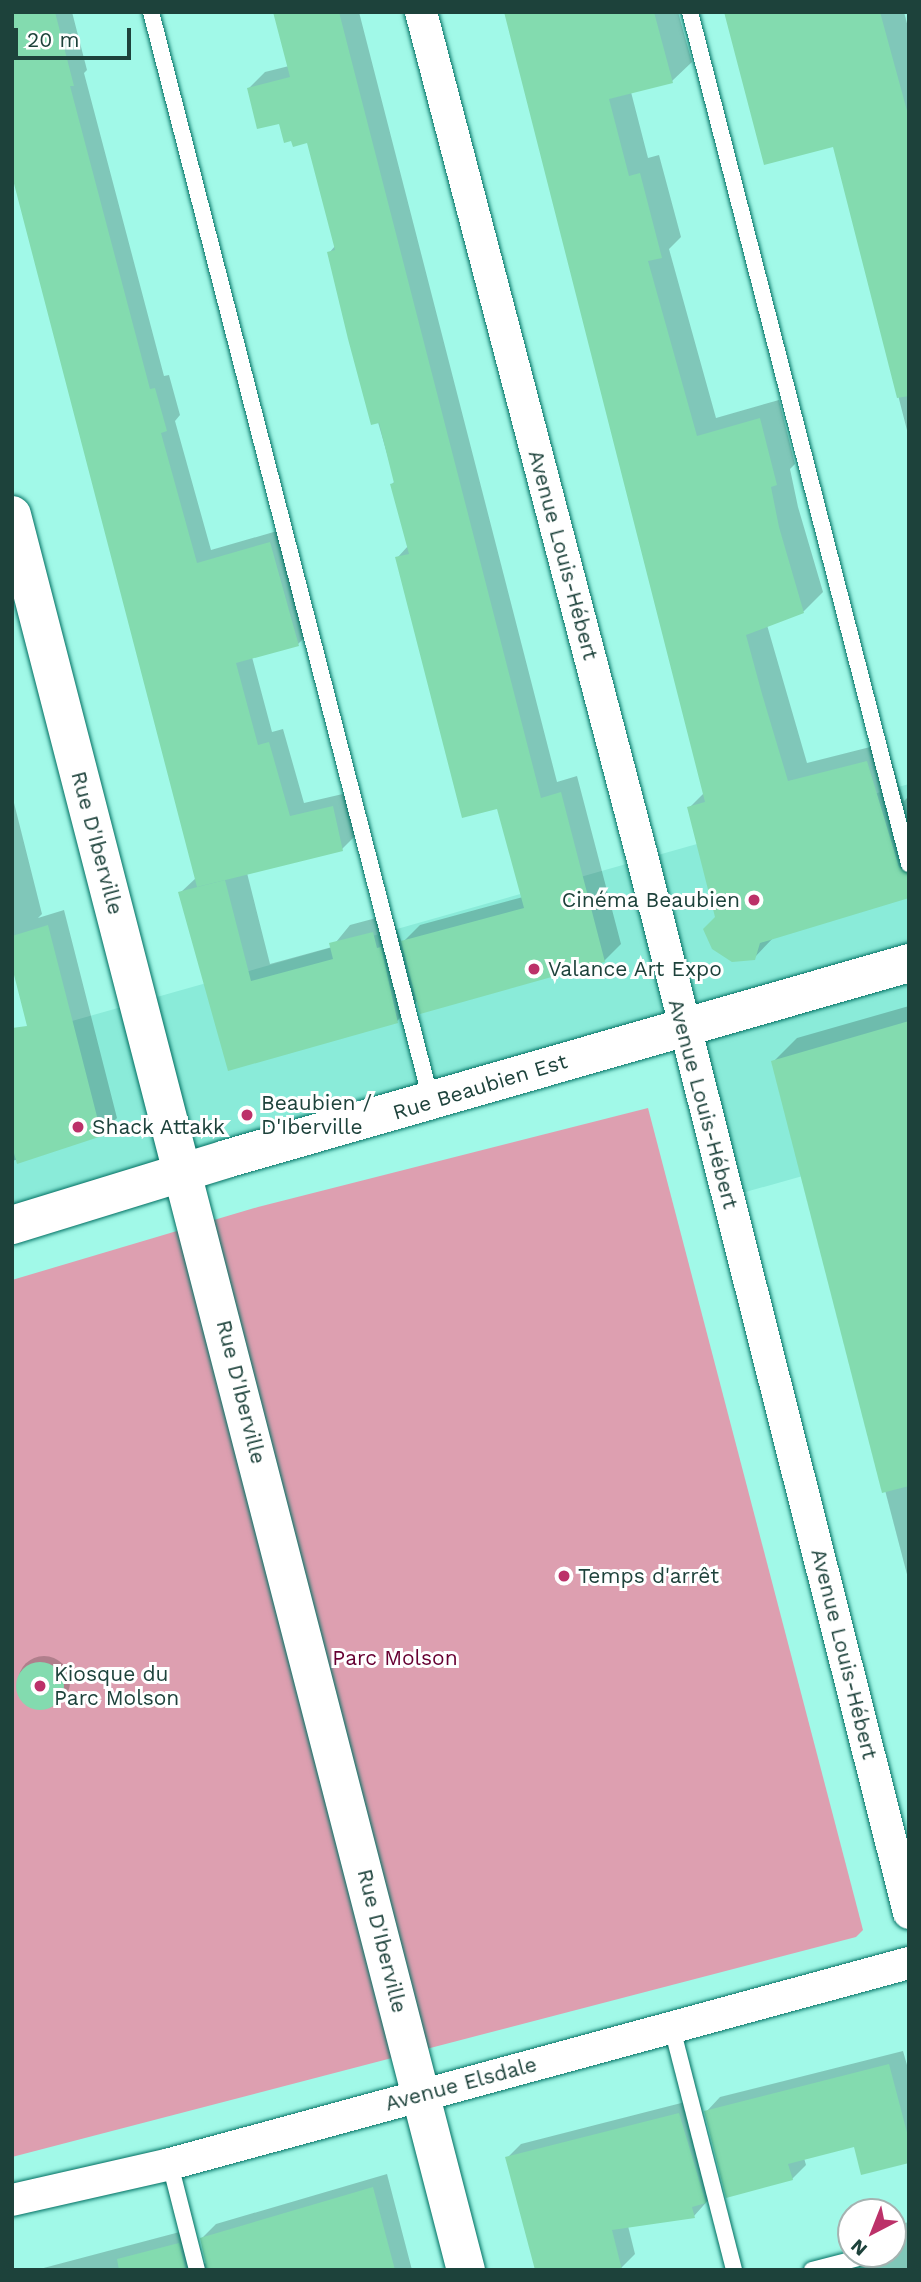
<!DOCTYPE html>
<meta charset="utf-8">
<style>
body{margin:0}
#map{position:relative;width:921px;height:2282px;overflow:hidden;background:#a1f9e8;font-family:"Work Sans",sans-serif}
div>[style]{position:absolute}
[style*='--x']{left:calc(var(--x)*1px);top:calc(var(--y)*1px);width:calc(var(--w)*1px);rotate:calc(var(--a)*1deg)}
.built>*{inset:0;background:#8aebd9}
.green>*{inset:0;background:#dd9fb0}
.shadow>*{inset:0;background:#0003}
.round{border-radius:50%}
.building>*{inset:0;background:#83dbaf}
.roads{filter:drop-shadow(0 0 2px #006f62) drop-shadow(0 0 2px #006f62)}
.lane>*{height:16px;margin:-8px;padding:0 8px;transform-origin:8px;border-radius:8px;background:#fff}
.street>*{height:32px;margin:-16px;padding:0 16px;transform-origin:16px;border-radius:16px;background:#fff}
.secondary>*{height:38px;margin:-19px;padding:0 19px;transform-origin:19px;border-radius:19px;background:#fff}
.dots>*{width:19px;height:19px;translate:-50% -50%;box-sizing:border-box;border:4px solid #fff;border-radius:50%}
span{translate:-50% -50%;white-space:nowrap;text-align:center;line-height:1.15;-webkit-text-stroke:6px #fff;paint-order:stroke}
.street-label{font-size:21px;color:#1d423b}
.poi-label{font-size:21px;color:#1d423b}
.right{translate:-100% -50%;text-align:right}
.left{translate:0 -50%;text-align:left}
.park-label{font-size:21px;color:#670032}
.frame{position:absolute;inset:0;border:14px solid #1d423b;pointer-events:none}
.north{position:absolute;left:837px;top:2198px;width:70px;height:70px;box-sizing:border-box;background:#fff;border:2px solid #a5b3b1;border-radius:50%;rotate:222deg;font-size:19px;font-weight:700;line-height:28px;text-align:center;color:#1d423b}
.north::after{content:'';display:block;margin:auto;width:24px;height:32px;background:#bc3169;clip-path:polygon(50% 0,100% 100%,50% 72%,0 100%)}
.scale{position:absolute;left:14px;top:28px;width:117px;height:32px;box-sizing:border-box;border:4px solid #1d423b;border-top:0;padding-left:9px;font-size:21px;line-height:24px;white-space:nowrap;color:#1d423b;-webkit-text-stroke:5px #fff;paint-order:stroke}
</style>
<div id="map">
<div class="built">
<i style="clip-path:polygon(909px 784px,909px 1146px,728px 1197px,682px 1027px,12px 1225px,12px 1038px)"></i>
</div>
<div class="green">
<i style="clip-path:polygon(648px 1108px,863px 1930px,856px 1937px,12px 2157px,12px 1280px,258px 1207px)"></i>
</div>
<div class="shadow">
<i style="clip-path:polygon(12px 12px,72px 12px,87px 70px,84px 73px,164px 376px,169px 375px,180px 415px,175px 421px,211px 550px,284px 529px,312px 630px,298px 644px,252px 657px,272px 732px,283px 729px,304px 803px,347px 793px,356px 835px,342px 849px,247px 873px,270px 964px,332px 947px,350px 925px,391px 914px,402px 943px,420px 925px,523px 897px,498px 807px,397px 558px,408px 546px,392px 484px,395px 481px,329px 253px,335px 246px,309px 141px,280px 122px,249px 88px,265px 72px,289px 66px,275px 12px,359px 12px,557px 782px,577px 776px,621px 944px,604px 961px,418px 1000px,397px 1021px,229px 1069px,180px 893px,197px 877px)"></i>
<i style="clip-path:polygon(509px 12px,678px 12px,692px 62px,672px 81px,631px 92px,648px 158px,659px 155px,681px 237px,669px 249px,716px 418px,779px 400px,795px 464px,790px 469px,798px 507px,823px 592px,804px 611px,767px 625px,807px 763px,886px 743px,904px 801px,909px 796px,909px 894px,774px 937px,754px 958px,717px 918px,689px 808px,705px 792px)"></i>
<i style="clip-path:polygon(725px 12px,904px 12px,909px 31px,909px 438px,834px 145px)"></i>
<i style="clip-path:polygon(12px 795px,42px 914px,38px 918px,64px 910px,117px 1118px,101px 1134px,12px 1161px,12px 1036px,30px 1031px,12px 960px)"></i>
<i style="clip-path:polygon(909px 1006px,909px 1582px,773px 1062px,797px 1038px)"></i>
<i class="round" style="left:18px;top:1656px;width:52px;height:52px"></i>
<i style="clip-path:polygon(903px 2051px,909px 2072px,909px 2161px,855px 2145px,804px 2158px,806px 2165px,792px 2179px,706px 2112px,720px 2097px)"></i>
<i style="clip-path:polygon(693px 2100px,719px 2188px,694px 2216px,628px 2226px,635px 2254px,621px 2268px,507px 2158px,521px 2144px)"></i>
<i style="clip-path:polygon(387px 2174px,412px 2270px,36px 2270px,191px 2229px,203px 2263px,208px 2264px,202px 2238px,216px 2224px)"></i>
<i style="clip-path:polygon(909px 2222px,909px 2270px,848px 2270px,893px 2254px,893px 2226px)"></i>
</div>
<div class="building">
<i style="clip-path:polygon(12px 12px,55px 12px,74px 86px,70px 86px,150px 389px,155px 388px,167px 431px,161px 433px,197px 563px,270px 542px,299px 646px,236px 663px,258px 745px,269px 742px,290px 816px,333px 806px,343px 851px,197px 887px,12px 176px)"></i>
<i style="clip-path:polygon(273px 12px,339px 12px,541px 798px,561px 792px,605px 962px,420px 1014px,401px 941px,524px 908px,497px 809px,462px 818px,395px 557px,409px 554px,390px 484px,394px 483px,379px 423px,371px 425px,348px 339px,327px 252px,335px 250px,307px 143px,293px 147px,291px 141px,284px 143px,279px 124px,257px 129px,247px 88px,290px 77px)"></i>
<i style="clip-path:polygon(504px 12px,654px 12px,673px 83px,609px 99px,629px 176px,640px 173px,662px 258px,648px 261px,697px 436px,760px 418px,777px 485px,771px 487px,779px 527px,804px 613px,746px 635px,762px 694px,788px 781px,867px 761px,899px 867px,909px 874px,909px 898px,760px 943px,755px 960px,732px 962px,712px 949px,703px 929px,715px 917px,687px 807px,705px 802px)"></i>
<i style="clip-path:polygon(724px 12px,880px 12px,909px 118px,909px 396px,897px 398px,833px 147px,764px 165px)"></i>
<i style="clip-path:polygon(225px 880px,251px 981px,333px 959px,329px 943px,373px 932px,377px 948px,381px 947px,398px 1023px,228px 1071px,178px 892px)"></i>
<i style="clip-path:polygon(48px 925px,102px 1136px,17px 1164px,12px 1146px,12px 1028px,27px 1026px,12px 967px,12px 936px)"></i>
<i style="clip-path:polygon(909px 1021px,909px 1486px,882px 1493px,771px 1061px)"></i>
<i class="round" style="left:16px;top:1662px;width:48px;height:48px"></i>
<i style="clip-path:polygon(889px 2064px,909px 2140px,909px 2163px,861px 2175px,854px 2147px,788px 2164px,793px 2180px,726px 2198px,704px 2111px)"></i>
<i style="clip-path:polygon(679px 2113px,706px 2203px,692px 2207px,695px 2218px,612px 2230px,622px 2270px,535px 2270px,505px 2157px)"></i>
<i style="clip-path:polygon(373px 2187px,395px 2270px,207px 2270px,200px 2238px)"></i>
<i style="clip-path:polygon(179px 2243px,186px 2270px,119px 2270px,117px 2259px)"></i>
</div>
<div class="roads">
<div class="lane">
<i style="--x:151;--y:12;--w:1123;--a:75.57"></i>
<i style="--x:690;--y:12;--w:880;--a:75.58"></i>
<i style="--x:672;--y:2028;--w:250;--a:75.6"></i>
<i style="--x:170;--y:2164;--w:109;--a:75.7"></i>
<i style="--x:812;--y:2270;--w:60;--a:-14.5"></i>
</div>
<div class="street">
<i style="--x:421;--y:12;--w:877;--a:75.33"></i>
<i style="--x:643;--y:860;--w:1086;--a:75.82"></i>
<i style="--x:12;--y:2200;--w:162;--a:-12.8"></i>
<i style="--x:170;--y:2164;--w:766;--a:-15.22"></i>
</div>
<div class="secondary">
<i style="--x:12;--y:515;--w:1813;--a:75.5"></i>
<i style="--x:12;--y:1225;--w:224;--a:-17.1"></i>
<i style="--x:226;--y:1159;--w:711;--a:-16.01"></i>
</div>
</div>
<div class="dots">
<i style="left:754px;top:900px;background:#bc3169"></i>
<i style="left:534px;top:969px;background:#bc3169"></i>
<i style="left:247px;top:1115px;background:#bc3169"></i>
<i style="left:78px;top:1127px;background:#bc3169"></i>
<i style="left:564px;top:1576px;background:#bc3169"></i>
<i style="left:40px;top:1686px;background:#bc3169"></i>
</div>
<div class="street-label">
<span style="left:563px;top:555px;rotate:75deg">Avenue Louis-Hébert</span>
<span style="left:97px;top:843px;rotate:75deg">Rue D'Iberville</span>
<span style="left:480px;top:1087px;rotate:-17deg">Rue Beaubien Est</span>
<span style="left:703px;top:1104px;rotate:75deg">Avenue Louis-Hébert</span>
<span style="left:241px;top:1392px;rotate:76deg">Rue D'Iberville</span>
<span style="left:844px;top:1654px;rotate:76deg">Avenue Louis-Hébert</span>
<span style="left:382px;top:1941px;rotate:76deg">Rue D'Iberville</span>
<span style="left:461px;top:2084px;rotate:-15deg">Avenue Elsdale</span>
</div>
<div class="poi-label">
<span class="right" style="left:740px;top:900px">Cinéma Beaubien</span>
<span class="left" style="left:548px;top:969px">Valance Art Expo</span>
<span class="left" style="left:261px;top:1115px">Beaubien /<br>D'Iberville</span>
<span class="left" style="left:92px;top:1127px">Shack Attakk</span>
<span class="left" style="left:578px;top:1576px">Temps d'arrêt</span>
<span class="left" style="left:54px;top:1686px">Kiosque du<br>Parc Molson</span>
</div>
<div class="park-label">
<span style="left:395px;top:1658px">Parc Molson</span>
</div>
<div class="frame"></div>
<div class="north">N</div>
<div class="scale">20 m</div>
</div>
